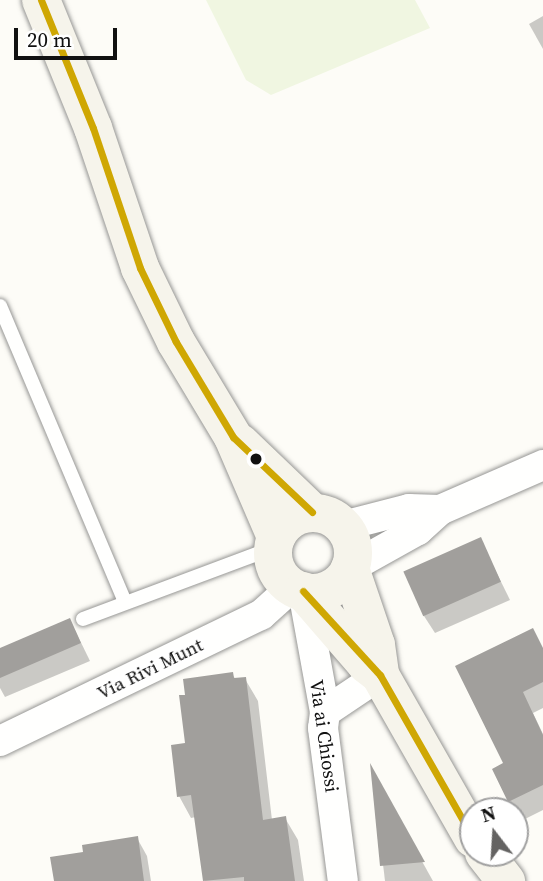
<!DOCTYPE html>
<style>
body{margin:0}
#map{position:relative;width:543px;height:881px;overflow:hidden;background:#fdfcf7;font-family:"Source Serif 4",serif}
div>[style]{position:absolute}
[style*='--x']{left:calc(var(--x)*1px);top:calc(var(--y)*1px);width:calc(var(--w)*1px);rotate:calc(var(--a)*1deg)}
.pitch>*{inset:0;background:#f0f6e1}
.shadow>*{inset:0;background:#0003}
.building>*{inset:0;background:#a19f9c;transform-origin:0 0}
.roads{filter:drop-shadow(0 0 2px #979795) drop-shadow(0 0 2px #979795)}
.service>*{height:14px;margin:-7px;padding:0 7px;transform-origin:7px;border-radius:7px;background:#fffffe}
.minor>*{height:30px;margin:-15px;padding:0 15px;transform-origin:15px;border-radius:15px;background:#fffffe}
.secondary>*{height:38px;margin:-19px;padding:0 19px;transform-origin:19px;border-radius:19px;background:#f6f4eb}
.secondary>.ring{margin:-19px;padding:0;box-sizing:content-box;background:none;border:38px solid #f6f4eb;border-radius:50%}
.bus-1>*{height:7px;margin:-3.5px;padding:0 3.5px;transform-origin:3.5px;border-radius:3.5px;background:#cfa703}
.dots>*{width:19px;height:19px;translate:-50% -50%;box-sizing:border-box;border:4px solid #fff;border-radius:50%}
span{translate:-50% -50%;white-space:nowrap;text-align:center;line-height:1.15;-webkit-text-stroke:7px #fff;paint-order:stroke}
.street-label{font-size:19px;color:#111}
.north{position:absolute;left:459px;top:797px;width:70px;height:70px;box-sizing:border-box;background:#fff;border:2px solid #a0a0a0;border-radius:50%;rotate:343deg;font-size:19px;font-weight:700;line-height:28px;text-align:center;color:#111}
.north::after{content:'';display:block;margin:auto;width:24px;height:32px;background:#646362;clip-path:polygon(50% 0,100% 100%,50% 72%,0 100%)}
.scale{position:absolute;left:14px;top:28px;width:103px;height:32px;box-sizing:border-box;border:4px solid #111;border-top:0;padding-left:9px;font-size:21px;line-height:24px;white-space:nowrap;color:#111;-webkit-text-stroke:5px #fff;paint-order:stroke}
</style>
<div id="map">
<div class="pitch">
<i style="clip-path:polygon(206px 0,415px 0,430px 28px,271px 95px,246px 80px)"></i>
</div>
<div class="shadow">
<i style="clip-path:polygon(543px 16px,543px 49px,529px 24px)"></i>
<i style="clip-path:polygon(480px 539px,510px 600px,435px 633px,424px 616px)"></i>
<i style="clip-path:polygon(70px 620px,90px 661px,5px 697px,0 688px,0 650px)"></i>
<i style="clip-path:polygon(543px 649px,543px 708px,533px 713px,543px 734px,543px 810px,521px 821px,510px 801px,505px 764px,458px 666px)"></i>
<i style="clip-path:polygon(232px 674px,236px 680px,245px 679px,258px 701px,272px 820px,285px 818px,298px 840px,304px 881px,205px 881px,196px 817px,191px 818px,179px 796px,187px 745px)"></i>
<i style="clip-path:polygon(372px 772px,433px 881px,385px 881px)"></i>
<i style="clip-path:polygon(137px 838px,147px 856px,151px 881px,56px 881px,85px 854px)"></i>
</div>
<div class="building">
<i style="left:481px;top:537px;width:49px;height:85px;rotate:66deg"></i>
<i style="clip-path:polygon(70px 618px,81px 643px,0 678px,0 648px)"></i>
<i style="clip-path:polygon(533px 628px,543px 648px,543px 682px,523px 692px,543px 735px,543px 785px,508px 802px,492px 769px,503px 763px,455px 666px)"></i>
<i style="clip-path:polygon(233px 672px,234px 678px,246px 677px,263px 820px,286px 816px,295px 881px,244px 881px,244px 877px,203px 881px,191px 795px,177px 797px,171px 745px,185px 743px,179px 695px,185px 695px,183px 679px)"></i>
<i style="clip-path:polygon(370px 763px,425px 862px,380px 866px)"></i>
<i style="clip-path:polygon(138px 836px,144px 881px,54px 881px,50px 857px,83px 852px,82px 845px)"></i>
</div>
<div class="roads">
<div class="service">
<i style="--x:0;--y:306;--w:321;--a:67.1"></i>
<i style="--x:83;--y:619;--w:203;--a:-20.5"></i>
</div>
<div class="minor">
<i style="--x:343;--y:526;--w:68;--a:-14.4"></i>
<i style="--x:409;--y:509;--w:31;--a:2"></i>
<i style="--x:350;--y:568;--w:78;--a:-29.2"></i>
<i style="--x:418;--y:530;--w:30;--a:-42"></i>
<i style="--x:440;--y:510;--w:112;--a:-23.6"></i>
<i style="--x:303;--y:591;--w:123;--a:79.7"></i>
<i style="--x:325;--y:712;--w:16;--a:97"></i>
<i style="--x:323;--y:728;--w:154;--a:82.6"></i>
<i style="--x:325;--y:712;--w:66;--a:-33.9"></i>
<i style="--x:0;--y:741;--w:290;--a:-25.8"></i>
<i style="--x:261;--y:615;--w:42;--a:-42.1"></i>
</div>
<div class="secondary">
<i style="--x:41;--y:0;--w:138;--a:67.9"></i>
<i style="--x:93;--y:128;--w:148;--a:71.4"></i>
<i style="--x:140;--y:268;--w:82;--a:64.1"></i>
<i style="--x:176;--y:342;--w:111;--a:59"></i>
<i style="--x:233;--y:437;--w:109;--a:66.7"></i>
<i style="--x:240;--y:443;--w:100;--a:43.8"></i>
<i class="ring" style="left:273px;top:513px;width:42px;height:42px"></i>
<i style="--x:350;--y:568;--w:81;--a:71.3"></i>
<i style="--x:376;--y:645;--w:30;--a:82"></i>
<i style="--x:380;--y:675;--w:188;--a:60.3"></i>
<i style="--x:303;--y:591;--w:96;--a:49.2"></i>
<i style="--x:366;--y:664;--w:18;--a:38"></i>
<i style="--x:484;--y:853;--w:36;--a:52"></i>
</div>
</div>
<div class="bus-1">
<i style="--x:41;--y:0;--w:138;--a:67.9"></i>
<i style="--x:93;--y:128;--w:148;--a:71.4"></i>
<i style="--x:140;--y:268;--w:82;--a:64.1"></i>
<i style="--x:176;--y:342;--w:111;--a:59"></i>
<i style="--x:233;--y:437;--w:109;--a:43.5"></i>
<i style="--x:303;--y:591;--w:114;--a:47.5"></i>
<i style="--x:380;--y:675;--w:188;--a:60.3"></i>
</div>
<div class="dots">
<i style="left:256px;top:459px;background:#111"></i>
</div>
<div class="street-label">
<span style="left:150px;top:669px;rotate:-26deg">Via Rivi Munt</span>
<span style="left:324px;top:736px;rotate:82deg">Via ai Chiossi</span>
</div>
<div class="north">N</div>
<div class="scale">20 m</div>
</div>
